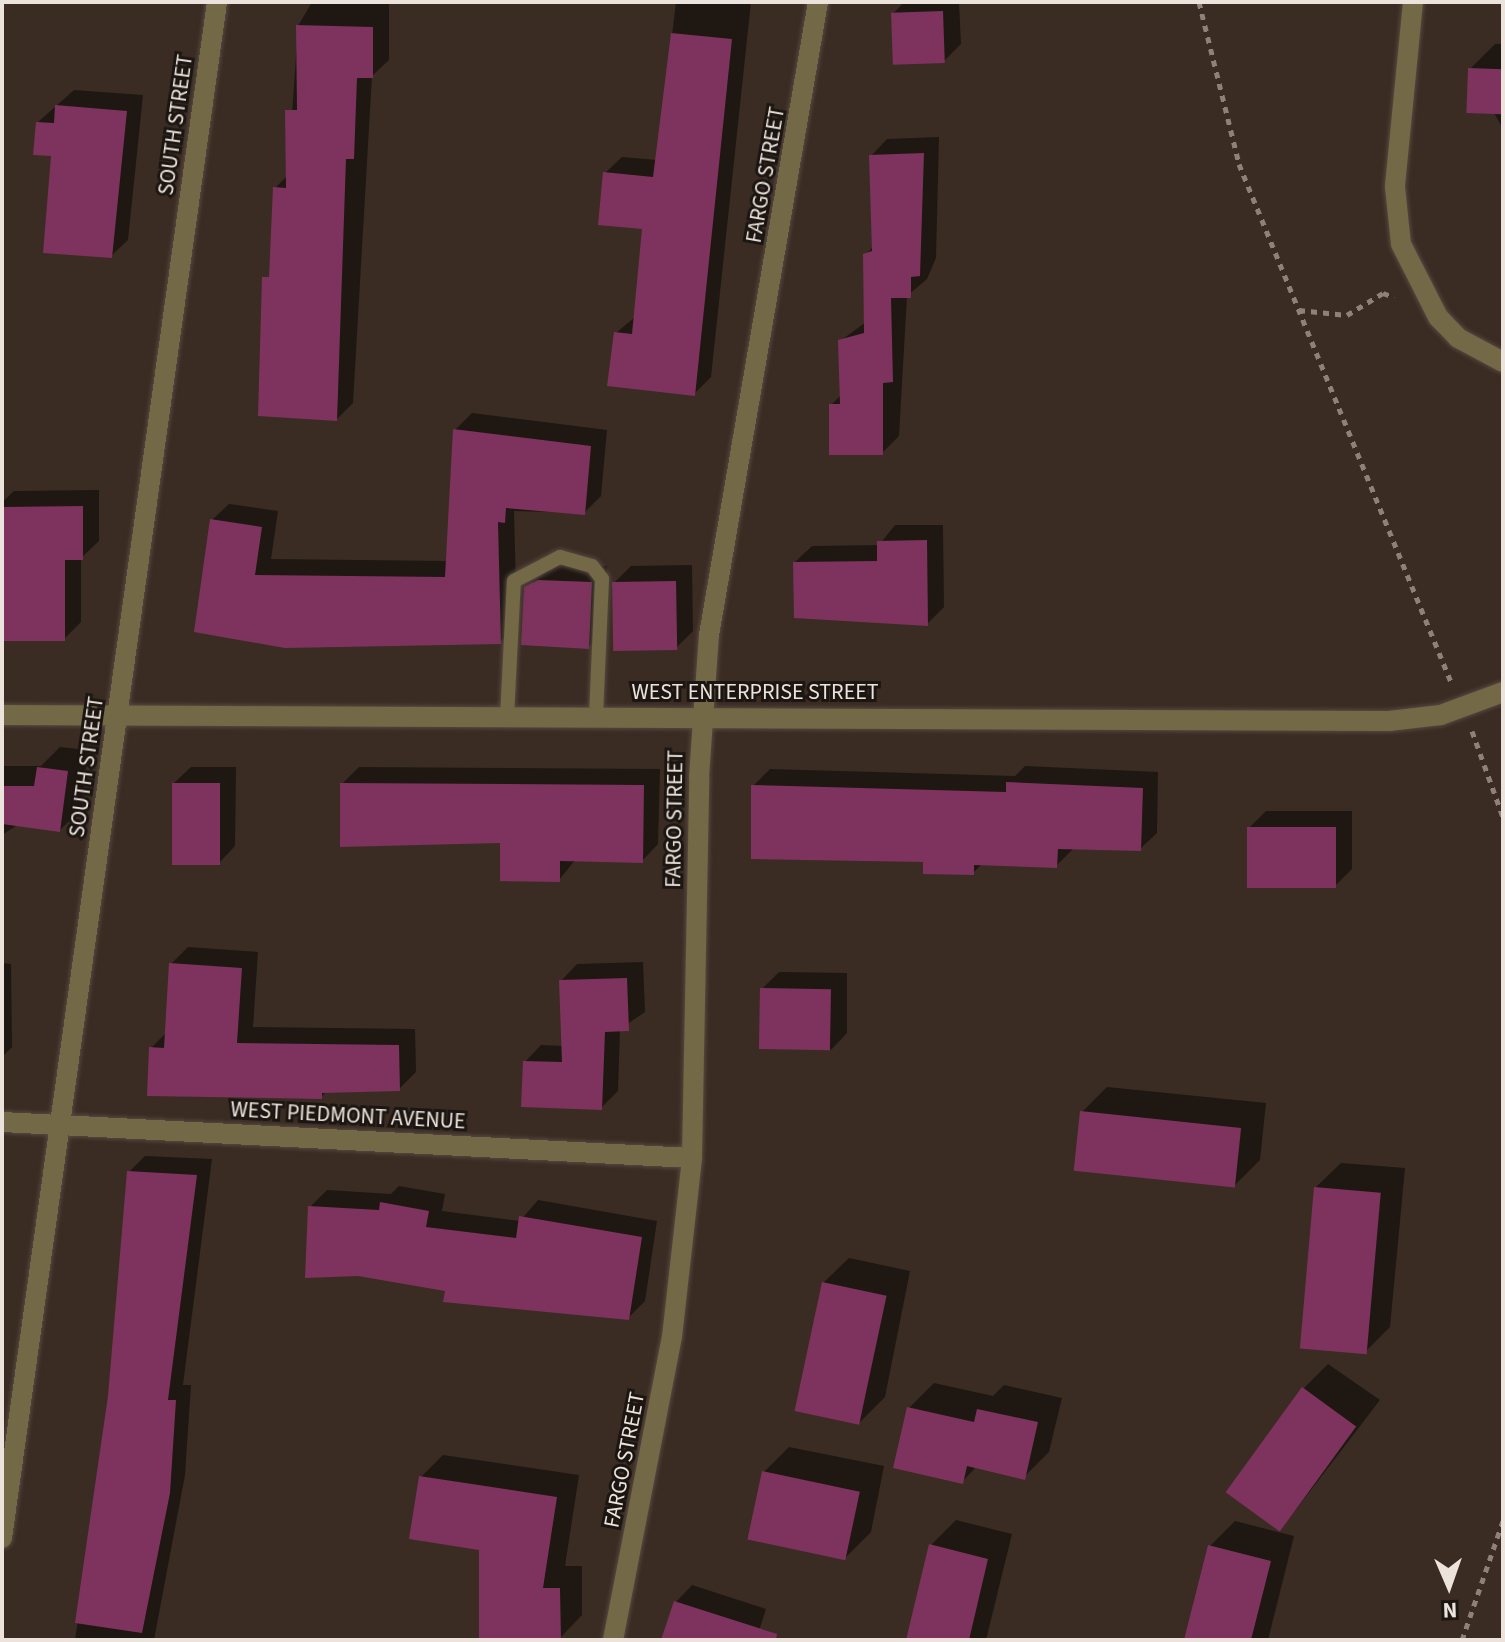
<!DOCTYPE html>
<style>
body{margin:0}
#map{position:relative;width:1505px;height:1642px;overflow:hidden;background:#3a2c23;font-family:"Source Sans 3",sans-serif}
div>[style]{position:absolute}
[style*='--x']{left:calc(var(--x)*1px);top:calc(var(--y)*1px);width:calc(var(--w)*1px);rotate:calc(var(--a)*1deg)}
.shadow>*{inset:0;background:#0007}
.building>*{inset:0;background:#7d335d;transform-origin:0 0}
.path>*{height:5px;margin-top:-2.5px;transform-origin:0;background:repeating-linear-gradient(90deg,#8d8179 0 6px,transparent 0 12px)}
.roads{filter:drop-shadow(0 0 2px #564941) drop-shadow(0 0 2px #564941)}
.service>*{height:14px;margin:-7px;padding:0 7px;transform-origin:7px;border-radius:7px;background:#736946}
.minor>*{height:20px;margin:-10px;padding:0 10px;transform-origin:10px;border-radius:10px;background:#736946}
.tertiary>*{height:20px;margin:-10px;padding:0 10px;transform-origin:10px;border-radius:10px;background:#736946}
span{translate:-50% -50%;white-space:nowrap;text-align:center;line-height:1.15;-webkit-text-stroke:6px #1c1612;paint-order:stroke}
.street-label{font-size:22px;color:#ece3dd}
.frame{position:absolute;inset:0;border:4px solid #ece3dd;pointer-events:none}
.north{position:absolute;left:1409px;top:1546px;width:80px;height:80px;-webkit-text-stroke:6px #1c1612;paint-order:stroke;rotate:178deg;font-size:22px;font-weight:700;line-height:32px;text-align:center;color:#ece3dd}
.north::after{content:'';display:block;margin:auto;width:28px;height:36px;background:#ece3dd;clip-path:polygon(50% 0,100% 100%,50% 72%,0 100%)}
</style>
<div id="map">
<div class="shadow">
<i style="clip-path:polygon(312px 2px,389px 2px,389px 60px,372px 76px,353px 403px,337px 419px,275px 188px,288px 175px,298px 26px)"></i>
<i style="clip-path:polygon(676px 2px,751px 2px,711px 377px,694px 394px,616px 333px,636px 316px,644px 227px,605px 173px,622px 157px,657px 160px)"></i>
<i style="clip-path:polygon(904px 2px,959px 2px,961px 44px,944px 61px,893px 14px)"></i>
<i style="clip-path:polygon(1495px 44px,1503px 44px,1503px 129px,1470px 69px)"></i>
<i style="clip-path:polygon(74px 90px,143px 95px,128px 240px,111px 256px,38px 122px)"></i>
<i style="clip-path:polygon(939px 137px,936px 258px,927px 279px,907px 296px,899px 436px,882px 453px,831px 405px,841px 395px,840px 341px,866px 322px,865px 255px,874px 246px,871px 156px,887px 139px)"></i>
<i style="clip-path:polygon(472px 413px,607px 430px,601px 496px,584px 513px,514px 511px,517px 626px,500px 642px,285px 646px,212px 520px,229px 504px,278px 511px,271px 559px,448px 561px,455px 430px)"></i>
<i style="clip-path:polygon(99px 490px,99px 541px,81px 558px,81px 622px,64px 639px,2px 639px,2px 502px,14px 491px)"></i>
<i style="clip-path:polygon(895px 525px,943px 525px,944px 607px,927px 624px,795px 562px,812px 546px,879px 545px)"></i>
<i style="clip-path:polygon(556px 564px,607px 566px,605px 631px,588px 647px,526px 588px)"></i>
<i style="clip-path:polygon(692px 565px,693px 631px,676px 648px,614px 583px,631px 566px)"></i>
<i style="clip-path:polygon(60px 747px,88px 750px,81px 809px,60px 830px,19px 824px,2px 835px,2px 766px,41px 766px)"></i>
<i style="clip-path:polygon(1025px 766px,1158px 772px,1157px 833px,1140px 849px,1073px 849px,1056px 866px,983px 863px,973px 873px,753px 786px,770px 769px,1015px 776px)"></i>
<i style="clip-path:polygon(191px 767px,236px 767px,235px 846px,219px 863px,174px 783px)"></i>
<i style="clip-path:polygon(359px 767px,660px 769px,658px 844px,642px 861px,576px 859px,559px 880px,502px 841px,342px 784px)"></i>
<i style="clip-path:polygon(1266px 811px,1352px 811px,1352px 869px,1335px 886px,1249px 828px)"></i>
<i style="clip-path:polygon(188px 947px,258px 952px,253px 1027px,415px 1029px,416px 1072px,399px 1089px,328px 1090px,321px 1097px,151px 1048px,167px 1032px,171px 964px)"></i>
<i style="clip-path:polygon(643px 962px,645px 1012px,620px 1029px,618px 1091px,601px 1108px,525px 1062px,541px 1045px,563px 1046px,561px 981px,577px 964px)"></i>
<i style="clip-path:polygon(2px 963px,11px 964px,12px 1047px,2px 1057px)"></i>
<i style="clip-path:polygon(779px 972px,847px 973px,847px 1033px,831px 1050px,762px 989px)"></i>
<i style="clip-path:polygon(1107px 1087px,1266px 1103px,1260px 1160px,1235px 1185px,1082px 1112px)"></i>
<i style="clip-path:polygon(145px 1156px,212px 1159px,183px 1385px,191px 1385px,185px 1475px,154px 1640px,75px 1640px,110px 1397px,129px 1172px)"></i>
<i style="clip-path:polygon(1341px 1163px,1405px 1168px,1390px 1327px,1365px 1352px,1315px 1188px)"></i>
<i style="clip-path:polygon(399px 1186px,445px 1194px,442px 1211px,520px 1221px,538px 1200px,657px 1221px,645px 1301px,628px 1318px,445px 1301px,447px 1290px,310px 1207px,327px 1190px,391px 1194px)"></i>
<i style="clip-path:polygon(849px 1258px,910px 1271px,885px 1397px,860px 1422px,823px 1283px)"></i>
<i style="clip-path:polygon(1328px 1364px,1380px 1400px,1281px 1529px,1303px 1389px)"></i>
<i style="clip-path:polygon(934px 1383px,993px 1396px,1004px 1385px,1062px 1398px,1049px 1452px,1024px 1477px,977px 1466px,962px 1482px,909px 1408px)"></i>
<i style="clip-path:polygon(789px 1447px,884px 1466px,871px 1532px,846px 1557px,764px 1472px)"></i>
<i style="clip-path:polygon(443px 1455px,579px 1475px,565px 1566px,582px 1566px,582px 1615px,560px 1638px,421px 1477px)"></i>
<i style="clip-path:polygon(956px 1520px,1012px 1534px,986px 1640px,908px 1640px,931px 1545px)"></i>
<i style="clip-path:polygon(1235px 1521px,1294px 1536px,1268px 1640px,1186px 1640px,1210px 1546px)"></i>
<i style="clip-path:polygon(692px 1585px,766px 1609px,756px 1640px,664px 1640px,676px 1602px)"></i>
</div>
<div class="building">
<i style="left:943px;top:11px;width:52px;height:52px;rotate:88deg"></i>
<i style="clip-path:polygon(296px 25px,373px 27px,373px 78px,357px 78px,354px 159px,346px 159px,337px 421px,258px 416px,262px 277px,269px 277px,273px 187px,286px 188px,285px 110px,297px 110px)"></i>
<i style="clip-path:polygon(671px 33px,732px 39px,695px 396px,607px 386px,614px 332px,632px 334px,642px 229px,598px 225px,603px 172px,653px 177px)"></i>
<i style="left:1468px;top:68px;width:35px;height:45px;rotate:2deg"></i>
<i style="clip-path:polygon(55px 105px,127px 111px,112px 258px,43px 253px,51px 156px,33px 155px,36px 122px,54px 123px)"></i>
<i style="clip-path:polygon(924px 153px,920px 276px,911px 277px,911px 298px,891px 298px,893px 382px,883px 383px,883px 455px,829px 455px,829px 404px,840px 404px,838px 340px,864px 333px,863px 254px,872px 251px,869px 155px)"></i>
<i style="clip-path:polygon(453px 429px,591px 446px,585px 515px,506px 508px,505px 523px,498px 522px,501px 644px,285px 648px,194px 632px,210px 519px,262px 527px,255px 575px,445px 577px)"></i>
<i style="clip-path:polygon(83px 506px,83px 560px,65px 560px,65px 641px,2px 641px,2px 507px)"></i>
<i style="clip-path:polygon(927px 540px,928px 626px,794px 618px,793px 562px,877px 561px,877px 541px)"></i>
<i style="clip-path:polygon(538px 580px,592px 582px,589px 649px,521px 645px,524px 587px)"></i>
<i style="left:676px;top:581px;width:69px;height:64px;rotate:89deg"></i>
<i style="clip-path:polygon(37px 767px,68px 771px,60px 832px,2px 824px,2px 786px,34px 786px)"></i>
<i style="clip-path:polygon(1006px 782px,1143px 788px,1141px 851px,1058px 849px,1057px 868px,974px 865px,974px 875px,923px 874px,923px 862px,751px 859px,751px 785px,1006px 792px)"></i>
<i style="left:172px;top:783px;width:48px;height:82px"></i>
<i style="clip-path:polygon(340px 783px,644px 785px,643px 863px,560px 861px,560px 882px,500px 881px,500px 843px,340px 847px)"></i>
<i style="left:1247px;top:827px;width:89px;height:61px"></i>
<i style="clip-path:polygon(169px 963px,242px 968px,237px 1043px,399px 1045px,400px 1091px,322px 1093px,322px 1099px,147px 1096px,149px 1047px,164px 1048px)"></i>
<i style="clip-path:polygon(627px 978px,629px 1031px,605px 1032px,602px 1110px,521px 1107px,523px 1061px,562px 1062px,559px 980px)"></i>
<i style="left:760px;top:988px;width:71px;height:61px;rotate:1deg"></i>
<i style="left:1080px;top:1111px;width:162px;height:60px;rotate:6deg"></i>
<i style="clip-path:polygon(127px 1171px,197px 1175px,168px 1400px,176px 1400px,170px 1493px,142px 1633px,75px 1623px,108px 1396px)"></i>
<i style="left:1314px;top:1187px;width:67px;height:162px;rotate:5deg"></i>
<i style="clip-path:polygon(380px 1202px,429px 1211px,426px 1227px,516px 1238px,519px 1216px,642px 1237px,629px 1320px,443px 1302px,445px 1291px,358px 1276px,305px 1278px,308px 1206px,379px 1210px)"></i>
<i style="left:822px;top:1282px;width:66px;height:132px;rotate:12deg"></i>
<i style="left:1302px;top:1387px;width:67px;height:130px;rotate:36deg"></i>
<i style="clip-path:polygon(907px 1407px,974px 1422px,977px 1409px,1038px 1422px,1025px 1480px,967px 1466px,963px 1484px,893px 1468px)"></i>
<i style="left:762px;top:1471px;width:100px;height:70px;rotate:12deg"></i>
<i style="clip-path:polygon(419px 1476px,557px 1497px,543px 1588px,560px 1588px,561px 1640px,479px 1640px,479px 1550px,409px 1539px)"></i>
<i style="clip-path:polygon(929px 1544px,988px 1559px,969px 1640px,906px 1640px)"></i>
<i style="clip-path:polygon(1208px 1545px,1271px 1561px,1251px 1640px,1184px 1640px)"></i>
<i style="clip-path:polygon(674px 1601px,777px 1634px,776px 1640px,661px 1640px)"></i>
</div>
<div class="path">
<i style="--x:1199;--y:2;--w:167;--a:76.1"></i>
<i style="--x:1239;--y:164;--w:560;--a:67.74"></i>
<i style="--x:1299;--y:310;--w:48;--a:5.9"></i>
<i style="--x:1347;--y:315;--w:42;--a:-31.4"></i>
<i style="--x:1383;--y:293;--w:12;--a:20"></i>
<i style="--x:1472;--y:731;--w:91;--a:70.2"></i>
<i style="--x:1462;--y:1640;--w:126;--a:-71"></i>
</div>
<div class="roads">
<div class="service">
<i style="--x:507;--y:717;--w:136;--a:-87.1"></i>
<i style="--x:514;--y:581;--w:52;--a:-27.6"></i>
<i style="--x:560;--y:557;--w:33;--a:16"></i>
<i style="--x:592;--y:566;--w:16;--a:52"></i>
<i style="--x:602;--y:579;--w:138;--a:92.5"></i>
</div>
<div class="minor">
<i style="--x:1413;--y:2;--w:186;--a:95.6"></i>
<i style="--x:1395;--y:187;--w:57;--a:84"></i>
<i style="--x:1401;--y:244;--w:82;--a:63.1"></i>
<i style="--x:1438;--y:317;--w:29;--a:46"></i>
<i style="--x:1458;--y:338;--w:51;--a:28.1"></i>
<i style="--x:2;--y:1122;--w:691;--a:2.99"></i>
<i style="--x:2;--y:1538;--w:1551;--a:-82.03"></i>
<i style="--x:613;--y:1640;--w:309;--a:-79"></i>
<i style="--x:672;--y:1337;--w:180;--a:-83.6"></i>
<i style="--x:692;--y:1158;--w:381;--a:-88.9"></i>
<i style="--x:699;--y:777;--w:142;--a:-86"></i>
<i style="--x:709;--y:635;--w:642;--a:-80.23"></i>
</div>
<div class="tertiary">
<i style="--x:2;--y:715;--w:1387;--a:0.25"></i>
<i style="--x:1389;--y:721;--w:52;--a:-6.6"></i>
<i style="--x:1441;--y:715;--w:66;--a:-20.4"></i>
</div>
</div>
<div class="street-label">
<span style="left:176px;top:125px;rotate:-82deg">SOUTH STREET</span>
<span style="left:766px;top:175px;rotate:-80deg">FARGO STREET</span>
<span style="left:755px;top:693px">WEST ENTERPRISE STREET</span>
<span style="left:87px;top:767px;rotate:-82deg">SOUTH STREET</span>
<span style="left:675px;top:819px;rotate:-89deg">FARGO STREET</span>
<span style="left:348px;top:1116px;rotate:3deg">WEST PIEDMONT AVENUE</span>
<span style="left:625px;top:1460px;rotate:-79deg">FARGO STREET</span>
</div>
<div class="frame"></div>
<div class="north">N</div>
</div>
